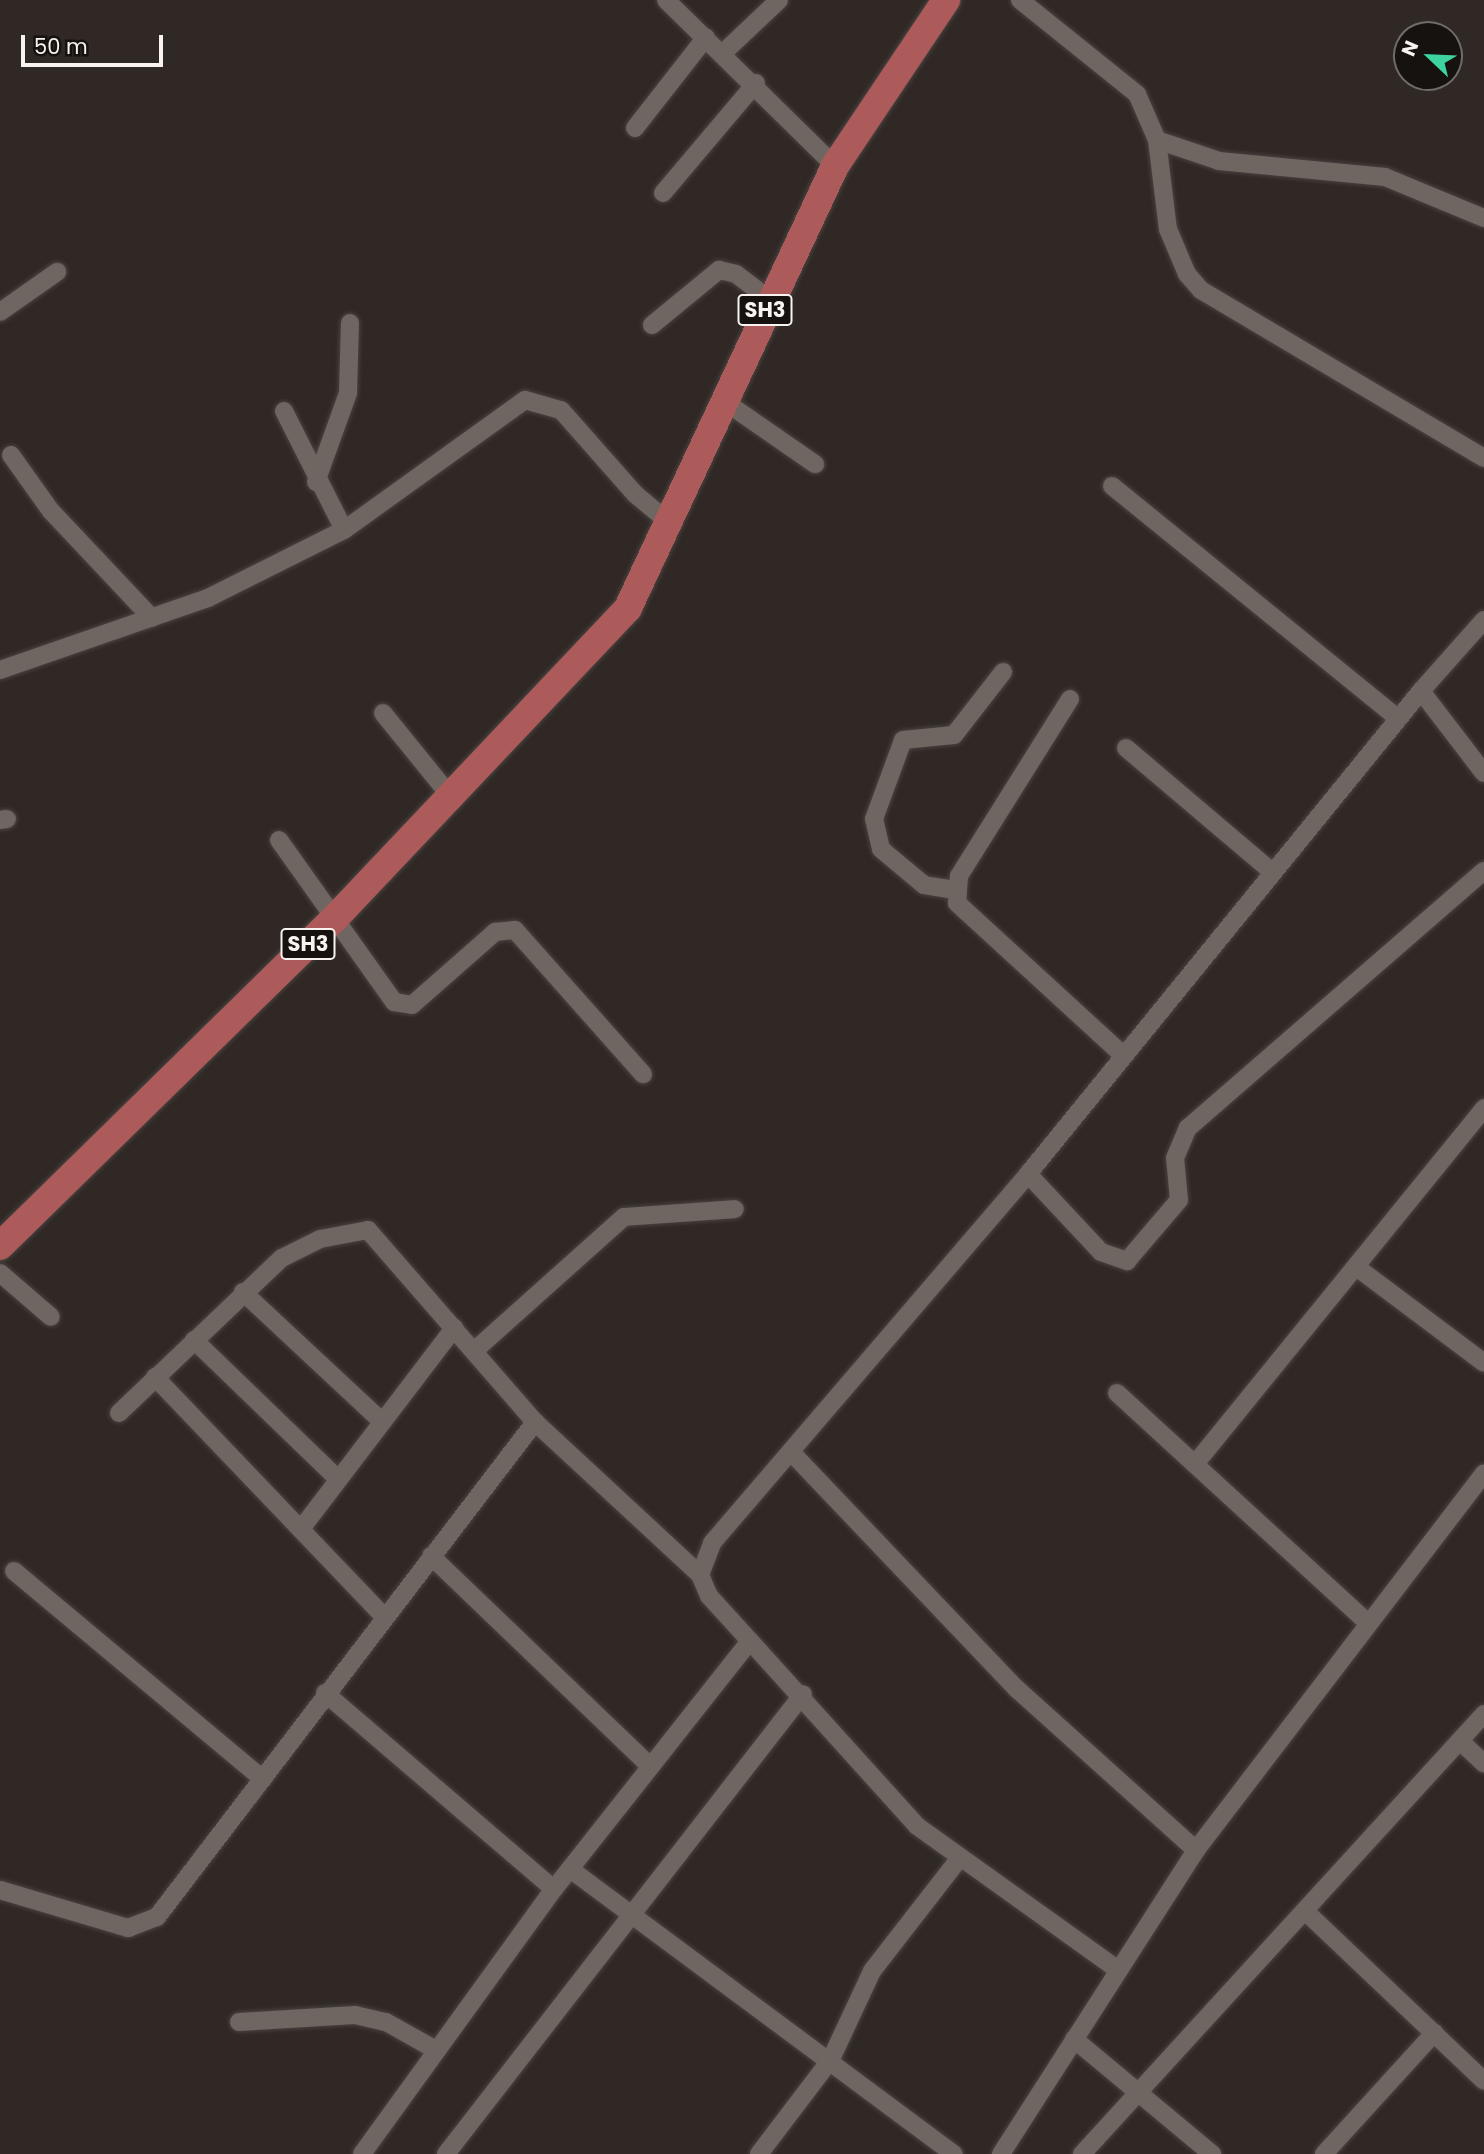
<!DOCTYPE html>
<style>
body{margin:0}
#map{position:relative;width:1484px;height:2154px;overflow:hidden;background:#302825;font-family:Poppins,sans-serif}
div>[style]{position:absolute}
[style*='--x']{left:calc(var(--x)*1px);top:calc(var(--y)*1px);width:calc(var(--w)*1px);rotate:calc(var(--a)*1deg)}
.roads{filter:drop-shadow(0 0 2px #494340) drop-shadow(0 0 2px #494340)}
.street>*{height:18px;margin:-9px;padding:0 9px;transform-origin:9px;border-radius:9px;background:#6f6662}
.primary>*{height:28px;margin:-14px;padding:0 14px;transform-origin:14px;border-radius:14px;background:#ac5a5a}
span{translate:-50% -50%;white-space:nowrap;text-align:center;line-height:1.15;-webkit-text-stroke:7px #151210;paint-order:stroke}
.shield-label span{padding:2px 5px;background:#151210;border:2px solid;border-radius:5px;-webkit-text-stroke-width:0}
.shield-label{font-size:21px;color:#f8f3f0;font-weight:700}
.north{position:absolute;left:1393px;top:21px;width:70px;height:70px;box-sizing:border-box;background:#151210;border:2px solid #706c6a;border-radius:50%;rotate:293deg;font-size:19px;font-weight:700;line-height:28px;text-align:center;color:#f8f3f0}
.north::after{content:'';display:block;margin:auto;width:24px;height:32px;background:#3ed4a2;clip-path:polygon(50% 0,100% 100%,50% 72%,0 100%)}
.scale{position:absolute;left:21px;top:35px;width:142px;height:32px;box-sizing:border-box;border:4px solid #f8f3f0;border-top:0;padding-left:9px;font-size:21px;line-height:24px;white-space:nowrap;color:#f8f3f0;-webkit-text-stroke:5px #151210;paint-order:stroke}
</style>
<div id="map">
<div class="roads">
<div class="street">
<i style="--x:666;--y:0;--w:237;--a:44.5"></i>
<i style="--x:1020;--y:0;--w:150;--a:38.8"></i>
<i style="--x:1137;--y:94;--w:50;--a:66.5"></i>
<i style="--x:1157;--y:140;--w:90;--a:83"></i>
<i style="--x:1168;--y:229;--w:49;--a:67.1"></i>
<i style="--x:1187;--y:274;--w:21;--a:49"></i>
<i style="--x:1201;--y:290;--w:329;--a:30.7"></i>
<i style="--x:723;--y:53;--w:77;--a:-43.4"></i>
<i style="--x:635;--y:128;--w:115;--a:-52"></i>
<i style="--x:1157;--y:140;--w:65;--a:18.7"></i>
<i style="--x:1219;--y:161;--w:167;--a:5.5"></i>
<i style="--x:1385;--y:177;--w:107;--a:22.5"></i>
<i style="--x:663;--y:193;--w:144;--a:-49.8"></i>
<i style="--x:0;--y:312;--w:70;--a:-35.1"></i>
<i style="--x:652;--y:325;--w:87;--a:-39.4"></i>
<i style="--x:719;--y:270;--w:17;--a:13"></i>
<i style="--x:736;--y:274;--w:41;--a:37.1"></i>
<i style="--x:724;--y:401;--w:111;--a:34.7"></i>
<i style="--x:284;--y:411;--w:133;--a:63.2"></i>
<i style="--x:11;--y:455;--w:69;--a:54.5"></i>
<i style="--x:51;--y:511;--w:147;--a:46.7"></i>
<i style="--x:316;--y:482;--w:95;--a:-70.2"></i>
<i style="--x:348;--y:393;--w:70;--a:-88.4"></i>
<i style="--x:1112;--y:486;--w:367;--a:39.1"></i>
<i style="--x:1484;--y:620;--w:95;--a:131.6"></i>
<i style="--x:1421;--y:691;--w:103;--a:52.5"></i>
<i style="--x:0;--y:670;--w:220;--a:-19.1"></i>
<i style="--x:208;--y:598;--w:152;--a:-26.6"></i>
<i style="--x:344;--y:530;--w:223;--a:-35.7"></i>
<i style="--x:525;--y:400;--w:37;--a:16"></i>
<i style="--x:561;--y:410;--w:112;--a:48.6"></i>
<i style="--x:635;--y:494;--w:47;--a:39.8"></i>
<i style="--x:1070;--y:699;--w:209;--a:122.1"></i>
<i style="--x:959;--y:876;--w:27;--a:94"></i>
<i style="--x:957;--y:903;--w:225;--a:42.5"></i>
<i style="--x:383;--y:713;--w:108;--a:51"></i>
<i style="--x:1126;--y:748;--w:192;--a:40.3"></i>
<i style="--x:0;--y:820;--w:7;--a:-8"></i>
<i style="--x:279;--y:840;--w:199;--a:54.6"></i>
<i style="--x:394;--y:1002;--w:18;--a:9"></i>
<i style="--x:412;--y:1005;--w:111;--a:-41.3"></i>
<i style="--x:495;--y:932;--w:20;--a:-6"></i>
<i style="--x:515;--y:930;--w:193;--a:48.4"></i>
<i style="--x:955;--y:890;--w:31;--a:-171"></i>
<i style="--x:924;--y:885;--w:56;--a:-140.1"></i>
<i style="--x:881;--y:849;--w:31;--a:-103"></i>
<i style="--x:874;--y:819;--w:84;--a:-69.8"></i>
<i style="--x:903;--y:740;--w:51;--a:-5.6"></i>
<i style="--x:954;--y:735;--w:80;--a:-52.1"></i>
<i style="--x:1028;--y:1174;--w:107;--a:46.9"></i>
<i style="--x:1101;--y:1252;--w:28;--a:19"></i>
<i style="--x:1127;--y:1261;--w:80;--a:-49.6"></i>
<i style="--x:1179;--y:1200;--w:42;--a:-95.4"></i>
<i style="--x:1175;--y:1158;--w:33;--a:-67"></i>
<i style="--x:1188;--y:1128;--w:392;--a:-41"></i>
<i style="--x:1359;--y:1269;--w:156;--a:36.9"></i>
<i style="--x:0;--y:1273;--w:67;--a:40.8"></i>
<i style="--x:243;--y:1292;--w:186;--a:43"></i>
<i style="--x:194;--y:1340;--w:199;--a:44"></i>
<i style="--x:474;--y:1351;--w:201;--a:-41.8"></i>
<i style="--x:624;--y:1217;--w:111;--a:-4.1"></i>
<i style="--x:155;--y:1377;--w:332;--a:46.3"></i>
<i style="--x:1117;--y:1393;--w:339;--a:42.5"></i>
<i style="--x:119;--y:1413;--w:225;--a:-43.6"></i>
<i style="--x:282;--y:1258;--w:42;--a:-26.6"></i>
<i style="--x:320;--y:1239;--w:49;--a:-10.6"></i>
<i style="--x:368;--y:1230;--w:254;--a:49"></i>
<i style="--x:535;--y:1422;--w:225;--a:42.8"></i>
<i style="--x:792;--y:1453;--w:326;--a:46.4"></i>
<i style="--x:1017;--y:1689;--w:241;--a:42"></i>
<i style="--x:1195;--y:1464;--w:459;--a:-50.9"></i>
<i style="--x:301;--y:1529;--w:253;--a:-52.7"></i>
<i style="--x:431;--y:1556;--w:303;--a:43.8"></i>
<i style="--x:14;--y:1571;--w:324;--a:39.9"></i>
<i style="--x:750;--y:1641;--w:249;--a:47.9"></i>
<i style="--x:917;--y:1826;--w:246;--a:35.6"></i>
<i style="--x:325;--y:1693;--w:301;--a:40.6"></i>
<i style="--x:1460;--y:1741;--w:33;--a:43"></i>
<i style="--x:570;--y:1869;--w:478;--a:36.6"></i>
<i style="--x:0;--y:1890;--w:134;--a:16.5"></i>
<i style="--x:128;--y:1928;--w:31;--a:-21"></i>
<i style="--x:157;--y:1917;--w:623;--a:-52.63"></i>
<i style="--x:1306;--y:1912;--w:245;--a:43.5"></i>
<i style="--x:239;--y:2022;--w:116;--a:-3.5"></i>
<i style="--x:355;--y:2015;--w:32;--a:13"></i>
<i style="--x:386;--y:2022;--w:57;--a:29.2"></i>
<i style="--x:1074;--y:2039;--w:180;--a:39.8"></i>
<i style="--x:362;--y:2154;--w:327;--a:-54.1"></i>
<i style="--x:554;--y:1889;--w:316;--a:-51.7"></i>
<i style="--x:750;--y:1641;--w:61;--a:-132.3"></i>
<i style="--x:709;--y:1596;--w:23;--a:-113"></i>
<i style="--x:700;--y:1575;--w:34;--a:-69"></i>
<i style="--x:712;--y:1543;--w:486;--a:-49.4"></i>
<i style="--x:1028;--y:1174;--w:623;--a:-50.87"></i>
<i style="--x:446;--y:2154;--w:582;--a:-52.19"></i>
<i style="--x:759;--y:2154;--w:119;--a:-52.8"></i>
<i style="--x:831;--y:2059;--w:97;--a:-65"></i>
<i style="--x:872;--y:1971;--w:142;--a:-52.2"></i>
<i style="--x:1001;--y:2154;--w:361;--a:-57.3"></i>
<i style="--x:1196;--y:1850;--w:474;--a:-52.6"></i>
<i style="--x:1082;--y:2154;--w:596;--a:-47.58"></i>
<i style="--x:1324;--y:2154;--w:164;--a:-47.7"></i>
</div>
<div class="primary">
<i style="--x:0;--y:1246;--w:470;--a:-44.4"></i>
<i style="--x:336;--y:917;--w:425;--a:-46.6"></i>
<i style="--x:628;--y:608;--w:488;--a:-64.9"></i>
<i style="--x:835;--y:166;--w:200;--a:-56.2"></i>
</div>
</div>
<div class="shield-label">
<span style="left:765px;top:310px">SH3</span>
<span style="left:308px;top:944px">SH3</span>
</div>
<div class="north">N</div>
<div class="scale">50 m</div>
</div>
